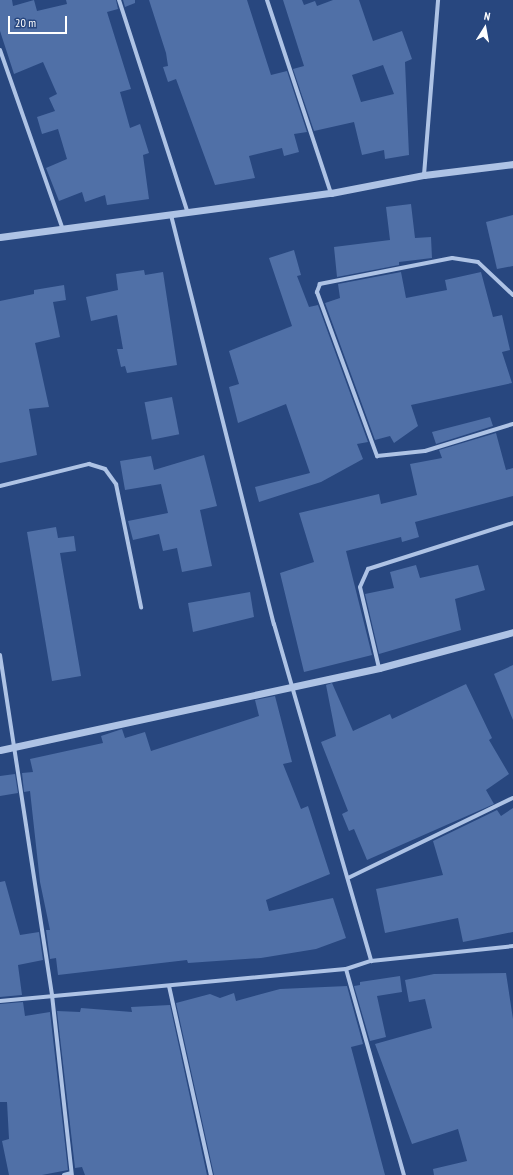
<!DOCTYPE html>
<style>
body{margin:0}
#map{position:relative;width:513px;height:1175px;overflow:hidden;background:#28477f;font-family:"PT Sans Narrow",sans-serif}
div>[style]{position:absolute}
[style*='--x']{left:calc(var(--x)*1px);top:calc(var(--y)*1px);width:calc(var(--w)*1px);rotate:calc(var(--a)*1deg)}
.building>*{inset:0;background:#5070a7;transform-origin:0 0}
.minor>*{height:4px;margin:-2px;padding:0 2px;transform-origin:2px;border-radius:2px;background:#aec3e5}
.tertiary>*{height:7px;margin:-3.5px;padding:0 3.5px;transform-origin:3.5px;border-radius:3.5px;background:#aec3e5}
span{translate:-50% -50%;white-space:nowrap;text-align:center;line-height:1.15;-webkit-text-stroke:3.5px #28477f;paint-order:stroke}
.north{position:absolute;left:465px;top:8px;width:40px;height:40px;-webkit-text-stroke:3px #28477f;paint-order:stroke;rotate:11deg;font-size:11px;font-weight:700;line-height:16px;text-align:center;color:#fff}
.north::after{content:'';display:block;margin:auto;width:14px;height:18px;background:#fff;clip-path:polygon(50% 0,100% 100%,50% 72%,0 100%)}
.scale{position:absolute;left:8px;top:16px;width:59px;height:18px;box-sizing:border-box;border:2px solid #fff;border-top:0;padding-left:5px;font-size:12px;line-height:14px;white-space:nowrap;color:#fff;-webkit-text-stroke:3px #28477f;paint-order:stroke}
</style>
<div id="map">
<div class="building">
<i style="clip-path:polygon(0 0,12px 0,13px 6px,34px 0,37px 11px,67px 4px,66px 0,116px 0,118px 9px,107px 12px,131px 89px,120px 92px,130px 128px,140px 124px,149px 153px,143px 155px,149px 199px,107px 205px,105px 195px,85px 202px,82px 192px,59px 201px,46px 168px,67px 159px,58px 129px,42px 134px,37px 117px,55px 111px,49px 98px,57px 94px,43px 62px,14px 74px,0 31px)"></i>
<i style="clip-path:polygon(123px 0,135px 0,135px 3px,125px 7px)"></i>
<i style="clip-path:polygon(149px 0,247px 0,271px 75px,287px 71px,307px 132px,294px 134px,299px 152px,284px 156px,282px 148px,249px 156px,255px 178px,215px 185px,176px 79px,168px 82px,163px 67px,168px 66px,166px 53px)"></i>
<i style="clip-path:polygon(evenodd,283px 0,302px 0,304px 5px,315px 1px,317px 6px,333px 0,359px 0,373px 41px,402px 31px,412px 59px,405px 62px,409px 155px,385px 159px,384px 150px,362px 155px,354px 122px,314px 131px,293px 69px,304px 66px,283px 0,383px 65px,394px 94px,361px 102px,352px 75px,383px 65px)"></i>
<i style="clip-path:polygon(411px 204px,415px 238px,431px 237px,432px 258px,399px 262px,399px 265px,337px 277px,334px 247px,390px 240px,386px 207px)"></i>
<i style="clip-path:polygon(513px 215px,513px 266px,497px 269px,486px 222px)"></i>
<i style="clip-path:polygon(294px 250px,301px 275px,297px 276px,309px 307px,318px 305px,368px 442px,357px 444px,363px 459px,321px 482px,259px 502px,255px 487px,310px 473px,286px 404px,238px 423px,229px 387px,239px 384px,229px 351px,292px 326px,269px 258px)"></i>
<i style="clip-path:polygon(144px 270px,145px 275px,163px 272px,177px 365px,127px 373px,125px 366px,121px 367px,117px 349px,123px 349px,117px 315px,91px 321px,86px 297px,118px 290px,116px 274px)"></i>
<i style="clip-path:polygon(401px 272px,406px 298px,447px 290px,445px 280px,481px 272px,493px 317px,502px 315px,510px 350px,502px 352px,512px 383px,411px 405px,418px 426px,394px 443px,390px 436px,375px 440px,325px 303px,340px 298px,338px 284px)"></i>
<i style="clip-path:polygon(64px 285px,66px 300px,53px 302px,60px 337px,35px 343px,49px 407px,29px 409px,37px 455px,0 463px,0 301px,34px 294px,34px 290px)"></i>
<i style="left:172px;top:397px;width:38px;height:28px;rotate:79deg"></i>
<i style="clip-path:polygon(490px 417px,493px 426px,436px 444px,432px 432px)"></i>
<i style="clip-path:polygon(496px 433px,506px 470px,513px 468px,513px 496px,415px 522px,419px 537px,402px 542px,401px 537px,346px 551px,372px 655px,304px 672px,280px 573px,314px 562px,299px 513px,379px 494px,381px 504px,417px 495px,410px 464px,442px 458px,439px 450px)"></i>
<i style="clip-path:polygon(204px 455px,217px 506px,200px 510px,212px 566px,182px 572px,177px 548px,163px 551px,159px 534px,133px 540px,128px 521px,168px 513px,161px 484px,125px 490px,120px 461px,151px 456px,154px 470px)"></i>
<i style="clip-path:polygon(56px 527px,58px 538px,74px 536px,76px 551px,60px 553px,81px 676px,52px 681px,27px 532px)"></i>
<i style="clip-path:polygon(416px 565px,420px 578px,478px 565px,485px 590px,455px 599px,461px 630px,379px 654px,365px 594px,394px 588px,390px 572px)"></i>
<i style="clip-path:polygon(250px 592px,254px 617px,193px 632px,188px 603px)"></i>
<i style="clip-path:polygon(513px 665px,513px 720px,494px 674px)"></i>
<i style="clip-path:polygon(332px 683px,353px 731px,390px 714px,392px 719px,466px 684px,492px 738px,489px 740px,509px 774px,486px 790px,494px 804px,367px 860px,354px 829px,349px 831px,342px 814px,348px 811px,321px 742px,336px 736px,326px 685px)"></i>
<i style="clip-path:polygon(275px 696px,292px 762px,283px 764px,301px 809px,308px 806px,330px 874px,266px 900px,269px 911px,333px 898px,346px 938px,316px 949px,261px 958px,188px 963px,187px 960px,58px 975px,56px 958px,50px 959px,46px 930px,50px 930px,40px 882px,30px 791px,24px 792px,22px 773px,33px 772px,30px 759px,103px 743px,101px 736px,122px 729px,125px 738px,145px 732px,151px 751px,259px 716px,255px 700px)"></i>
<i style="clip-path:polygon(15px 774px,18px 793px,0 796px,0 776px)"></i>
<i style="clip-path:polygon(513px 808px,513px 932px,463px 942px,458px 918px,385px 933px,376px 889px,443px 875px,433px 841px,497px 810px,501px 816px)"></i>
<i style="clip-path:polygon(5px 881px,20px 935px,39px 932px,43px 960px,18px 965px,22px 995px,0 997px,0 882px)"></i>
<i style="clip-path:polygon(506px 973px,513px 1019px,513px 1175px,434px 1175px,433px 1169px,467px 1161px,458px 1129px,412px 1144px,375px 1044px,432px 1028px,425px 999px,409px 1002px,405px 980px,434px 974px)"></i>
<i style="clip-path:polygon(400px 976px,402px 992px,377px 996px,386px 1037px,370px 1041px,354px 986px,360px 985px,360px 982px)"></i>
<i style="clip-path:polygon(347px 986px,363px 1044px,351px 1047px,385px 1175px,214px 1175px,176px 1003px,210px 994px,220px 998px,234px 993px,236px 1001px,280px 989px)"></i>
<i style="clip-path:polygon(23px 1002px,25px 1016px,50px 1012px,68px 1170px,42px 1175px,9px 1175px,2px 1141px,9px 1139px,7px 1102px,0 1102px,0 1004px)"></i>
<i style="clip-path:polygon(170px 1005px,207px 1175px,85px 1175px,82px 1167px,75px 1168px,57px 1011px,80px 1012px,81px 1008px,132px 1012px,131px 1007px)"></i>
</div>
<div class="minor">
<i style="--x:119;--y:0;--w:224;--a:72.1"></i>
<i style="--x:267;--y:0;--w:203;--a:71.7"></i>
<i style="--x:0;--y:50;--w:188;--a:70.7"></i>
<i style="--x:424;--y:175;--w:176;--a:-85.4"></i>
<i style="--x:171;--y:215;--w:422;--a:75.9"></i>
<i style="--x:274;--y:624;--w:351;--a:73.9"></i>
<i style="--x:513;--y:295;--w:48;--a:-136.7"></i>
<i style="--x:478;--y:262;--w:26;--a:-171"></i>
<i style="--x:452;--y:258;--w:135;--a:168.9"></i>
<i style="--x:320;--y:284;--w:9;--a:111"></i>
<i style="--x:317;--y:292;--w:175;--a:69.9"></i>
<i style="--x:377;--y:456;--w:48;--a:-5.9"></i>
<i style="--x:425;--y:451;--w:92;--a:-17.1"></i>
<i style="--x:0;--y:486;--w:92;--a:-13.9"></i>
<i style="--x:89;--y:464;--w:17;--a:17"></i>
<i style="--x:105;--y:469;--w:19;--a:54"></i>
<i style="--x:116;--y:484;--w:126;--a:78.5"></i>
<i style="--x:0;--y:655;--w:344;--a:81.3"></i>
<i style="--x:52;--y:995;--w:181;--a:83.7"></i>
<i style="--x:379;--y:668;--w:83;--a:-103.2"></i>
<i style="--x:360;--y:587;--w:20;--a:-66"></i>
<i style="--x:368;--y:569;--w:152;--a:-17.6"></i>
<i style="--x:348;--y:878;--w:183;--a:-25.9"></i>
<i style="--x:346;--y:969;--w:214;--a:74.3"></i>
<i style="--x:169;--y:986;--w:194;--a:77.5"></i>
<i style="--x:0;--y:1001;--w:347;--a:-5.3"></i>
<i style="--x:346;--y:969;--w:26;--a:-18"></i>
<i style="--x:371;--y:961;--w:143;--a:-6"></i>
<i style="--x:64;--y:1175;--w:7;--a:-16"></i>
</div>
<div class="tertiary">
<i style="--x:0;--y:237;--w:334;--a:-7.6"></i>
<i style="--x:331;--y:193;--w:95;--a:-11"></i>
<i style="--x:424;--y:175;--w:90;--a:-7"></i>
<i style="--x:0;--y:750;--w:388;--a:-12.2"></i>
<i style="--x:379;--y:668;--w:139;--a:-15"></i>
</div>
<div class="north">N</div>
<div class="scale">20 m</div>
</div>
